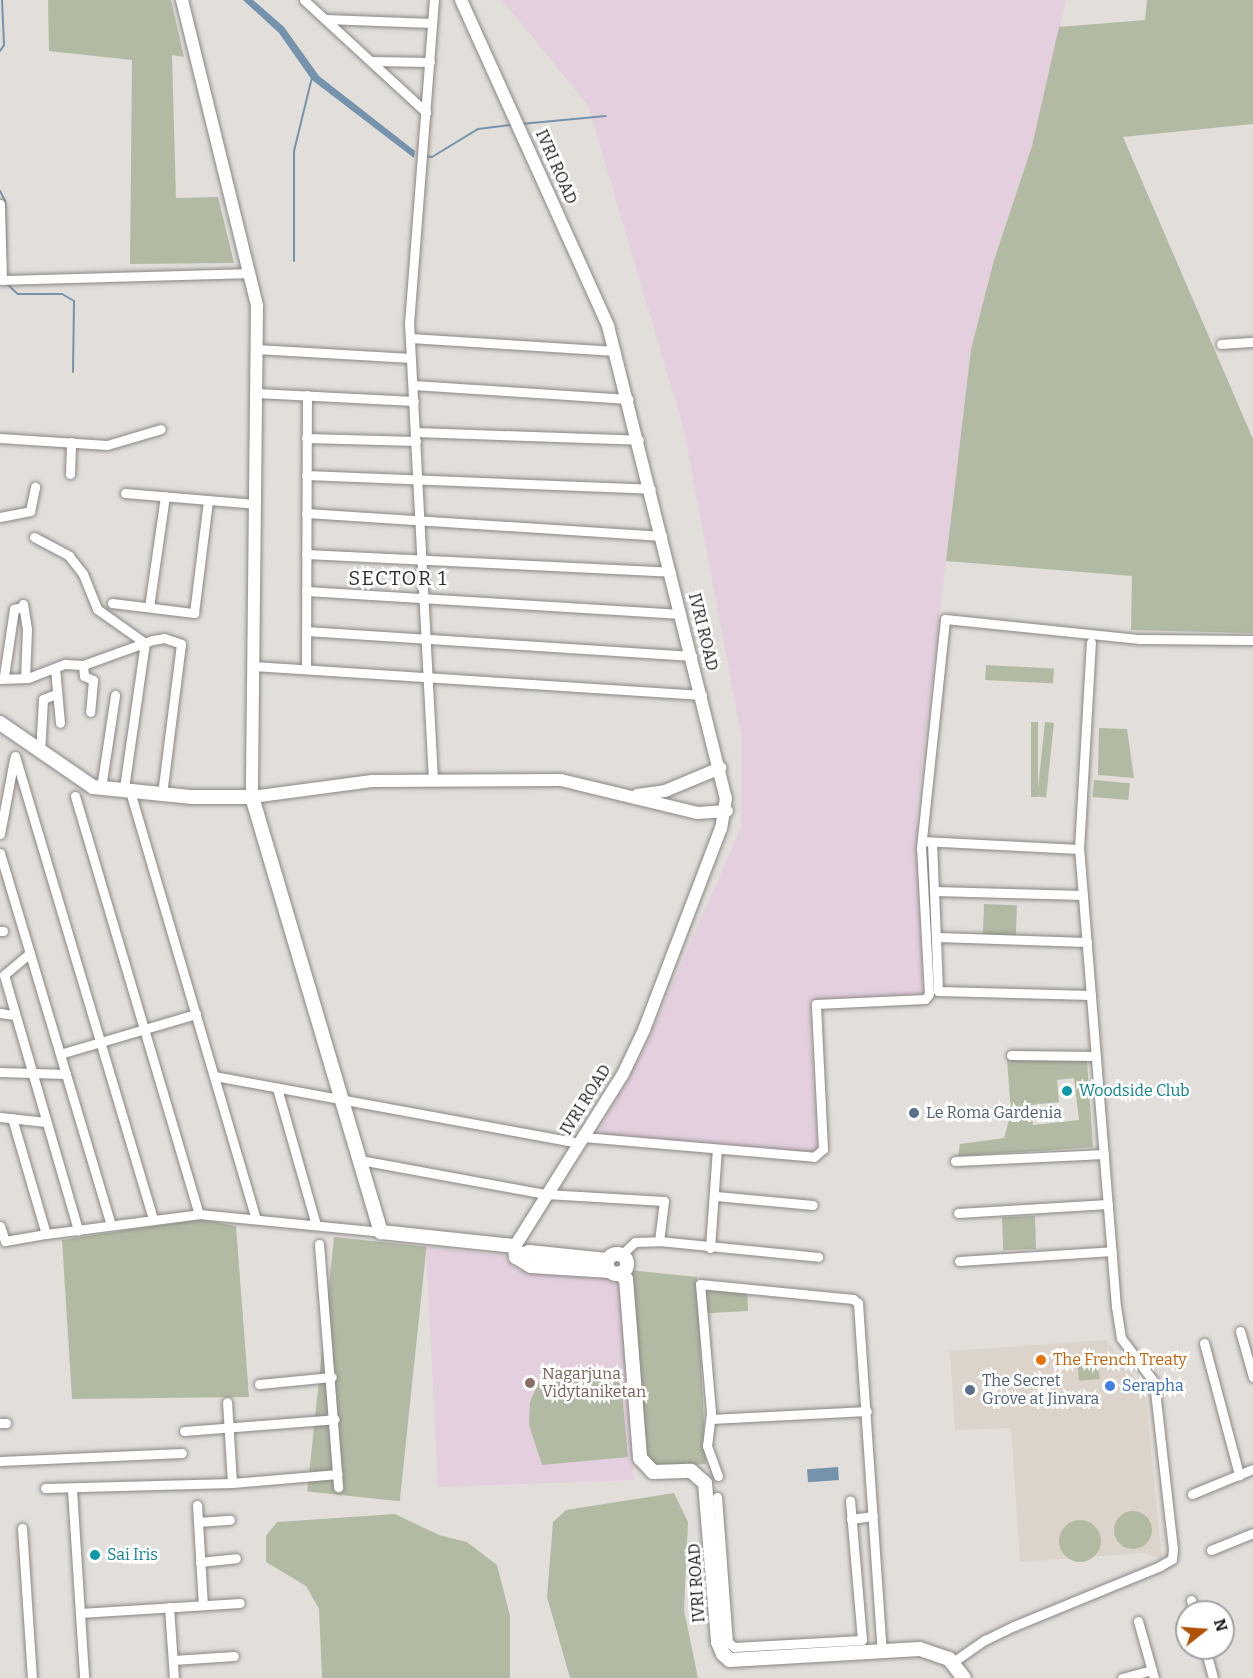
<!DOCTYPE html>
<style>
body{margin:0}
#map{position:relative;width:1253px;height:1678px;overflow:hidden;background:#e2dfdb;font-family:Bitter,serif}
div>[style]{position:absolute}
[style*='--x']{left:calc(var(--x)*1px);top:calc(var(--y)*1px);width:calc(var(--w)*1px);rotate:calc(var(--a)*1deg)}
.built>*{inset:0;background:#dcd3ca}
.education>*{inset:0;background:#e3cfde}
.green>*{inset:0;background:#b3baa4;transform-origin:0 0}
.round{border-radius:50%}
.water>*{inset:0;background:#7593ac;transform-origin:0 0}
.stream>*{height:2px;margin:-1px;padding:0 1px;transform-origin:1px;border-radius:1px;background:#7593ac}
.roads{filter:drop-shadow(0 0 2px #8a8784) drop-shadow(0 0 2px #8a8784)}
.minor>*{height:9px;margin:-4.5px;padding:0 4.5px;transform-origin:4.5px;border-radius:4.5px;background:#fff}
.tertiary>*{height:12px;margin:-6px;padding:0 6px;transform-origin:6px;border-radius:6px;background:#fff}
.secondary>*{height:14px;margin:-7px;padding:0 7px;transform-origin:7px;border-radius:7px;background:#fff}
.secondary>.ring{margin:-7px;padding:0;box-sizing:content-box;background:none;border:14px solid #fff;border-radius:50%}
.dots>*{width:16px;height:16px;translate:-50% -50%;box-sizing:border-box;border:3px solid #fff;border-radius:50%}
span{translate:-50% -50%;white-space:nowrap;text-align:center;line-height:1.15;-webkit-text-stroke:5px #fff;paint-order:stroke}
.street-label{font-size:16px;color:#181716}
.culture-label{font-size:16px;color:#0d838f}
.left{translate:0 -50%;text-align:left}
.service-label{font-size:16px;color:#4e5e75}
.food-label{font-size:16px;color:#c56008}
.education-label{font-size:16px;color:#785e54}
.shop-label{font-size:16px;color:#366cbe}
.quarter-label{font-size:20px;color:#33302e;letter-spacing:1.5px}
.north{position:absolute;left:1175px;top:1600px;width:60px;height:60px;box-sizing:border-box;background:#fff;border:2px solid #a3a2a2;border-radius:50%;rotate:73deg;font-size:16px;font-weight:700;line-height:24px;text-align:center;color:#181716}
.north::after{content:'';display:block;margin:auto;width:21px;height:27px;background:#b05106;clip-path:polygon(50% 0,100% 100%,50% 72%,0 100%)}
</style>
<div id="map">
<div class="built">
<i style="clip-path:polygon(1106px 1340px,1145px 1390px,1162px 1559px,1143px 1553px,1020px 1562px,1011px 1428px,955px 1430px,950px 1351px)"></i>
</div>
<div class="education">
<i style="clip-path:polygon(502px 0,1066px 0,1032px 146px,994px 259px,971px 349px,916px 814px,923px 994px,813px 1000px,809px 1004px,817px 1149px,811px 1153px,602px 1135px,600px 1129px,645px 1047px,741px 827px,742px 740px,684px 430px,588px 105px)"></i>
<i style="clip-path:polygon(426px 1247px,503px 1255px,517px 1270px,613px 1278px,621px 1285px,634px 1480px,438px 1487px)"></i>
</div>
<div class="green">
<i style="clip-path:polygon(48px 0,171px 0,184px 57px,172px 55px,176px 198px,218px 197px,234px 263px,130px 264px,132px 60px,49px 51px)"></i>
<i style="clip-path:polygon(1147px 0,1253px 0,1253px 124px,1123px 137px,1253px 439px,1253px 633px,1131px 630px,1132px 576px,946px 561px,971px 349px,994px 260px,1032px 146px,1059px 27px,1145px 20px)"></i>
<i style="left:986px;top:665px;width:68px;height:15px;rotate:3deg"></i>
<i style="left:1031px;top:722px;width:7px;height:75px"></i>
<i style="left:1045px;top:722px;width:9px;height:75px;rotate:6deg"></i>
<i style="clip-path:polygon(1099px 728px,1127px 729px,1134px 778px,1098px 775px)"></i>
<i style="left:1094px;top:780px;width:36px;height:17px;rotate:5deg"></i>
<i style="left:984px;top:904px;width:33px;height:33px;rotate:2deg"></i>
<i style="clip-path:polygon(evenodd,1007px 1059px,1087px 1061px,1093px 1147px,958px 1156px,960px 1144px,1004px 1138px,1011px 1113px,1007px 1059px,1074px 1078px,1079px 1120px,1033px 1125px,1031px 1105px,1059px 1102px,1057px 1080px,1074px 1078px)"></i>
<i style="left:1035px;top:1216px;width:33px;height:33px;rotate:88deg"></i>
<i style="clip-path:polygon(200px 1219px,236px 1226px,249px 1397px,72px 1399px,62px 1240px)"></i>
<i style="left:334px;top:1237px;width:93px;height:256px;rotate:6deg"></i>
<i style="clip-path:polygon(629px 1270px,697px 1277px,706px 1464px,657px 1468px,647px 1456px)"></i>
<i style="left:747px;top:1289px;width:22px;height:42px;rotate:87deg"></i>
<i style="left:1098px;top:1358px;width:21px;height:21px;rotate:85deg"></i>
<i style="clip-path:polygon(621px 1380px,628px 1457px,542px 1465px,529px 1425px,530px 1402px,539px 1381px)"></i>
<i style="clip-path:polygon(674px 1493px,688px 1522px,684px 1610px,698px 1678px,570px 1678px,547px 1597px,553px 1522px,566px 1510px)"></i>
<i class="round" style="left:1114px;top:1511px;width:38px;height:38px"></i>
<i style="clip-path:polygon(395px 1514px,439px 1535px,467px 1542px,497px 1565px,510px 1616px,510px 1678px,322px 1678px,319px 1609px,306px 1586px,266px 1562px,266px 1536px,277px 1522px)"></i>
<i class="round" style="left:1059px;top:1520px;width:42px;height:42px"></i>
</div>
<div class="water">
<i style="clip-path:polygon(243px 0,253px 0,284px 27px,319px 76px,415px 151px,414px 158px,312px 80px,279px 33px)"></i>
<i style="left:838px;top:1467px;width:13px;height:31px;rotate:86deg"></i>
</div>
<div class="stream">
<i style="--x:0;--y:51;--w:7;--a:-56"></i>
<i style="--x:4;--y:45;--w:45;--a:-92.5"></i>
<i style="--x:521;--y:124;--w:85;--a:-5.4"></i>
<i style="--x:424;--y:156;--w:8;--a:7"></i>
<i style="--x:432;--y:157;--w:54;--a:-31.3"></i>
<i style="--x:478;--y:129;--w:34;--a:-7"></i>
<i style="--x:0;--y:191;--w:11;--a:63"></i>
<i style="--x:5;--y:201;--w:59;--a:89"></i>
<i style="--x:294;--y:261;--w:110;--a:-90"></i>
<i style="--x:294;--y:151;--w:76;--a:-76.3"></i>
<i style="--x:6;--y:283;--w:16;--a:43"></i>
<i style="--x:18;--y:294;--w:44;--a:0"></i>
<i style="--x:62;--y:294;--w:14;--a:30"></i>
<i style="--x:74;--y:301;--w:71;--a:90.8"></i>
</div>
<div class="roads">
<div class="minor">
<i style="--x:304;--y:0;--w:166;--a:42.6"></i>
<i style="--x:325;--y:19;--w:107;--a:2.1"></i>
<i style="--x:371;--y:61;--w:59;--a:1"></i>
<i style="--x:0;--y:204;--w:76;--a:88.5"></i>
<i style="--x:2;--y:280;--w:247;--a:-1.6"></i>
<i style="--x:410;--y:338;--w:206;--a:3.6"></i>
<i style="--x:1221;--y:344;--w:32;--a:-4"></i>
<i style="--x:256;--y:349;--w:155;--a:3.3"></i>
<i style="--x:413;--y:385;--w:216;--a:3.7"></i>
<i style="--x:256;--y:393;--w:158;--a:2.9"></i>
<i style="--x:415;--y:432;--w:224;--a:2"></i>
<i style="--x:0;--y:438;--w:107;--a:3.7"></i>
<i style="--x:107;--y:445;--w:56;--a:-16.5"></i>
<i style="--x:306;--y:438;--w:110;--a:1.6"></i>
<i style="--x:70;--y:474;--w:32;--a:-88"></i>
<i style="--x:306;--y:475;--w:345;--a:2.3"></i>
<i style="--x:125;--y:493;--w:130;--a:4.8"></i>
<i style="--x:306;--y:513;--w:357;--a:3.7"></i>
<i style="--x:0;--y:517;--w:31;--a:-11"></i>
<i style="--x:30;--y:511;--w:25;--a:-78"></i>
<i style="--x:34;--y:537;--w:40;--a:28"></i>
<i style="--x:69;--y:556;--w:23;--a:52"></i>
<i style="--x:83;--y:574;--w:38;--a:68"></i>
<i style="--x:97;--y:609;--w:59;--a:35.3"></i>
<i style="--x:306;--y:554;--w:365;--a:2.8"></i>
<i style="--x:306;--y:591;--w:376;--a:3.5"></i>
<i style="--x:112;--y:603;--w:83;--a:7"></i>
<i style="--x:194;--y:613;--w:114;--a:-82.9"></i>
<i style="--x:23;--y:604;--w:25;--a:81"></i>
<i style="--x:27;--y:629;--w:49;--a:92.3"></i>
<i style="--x:149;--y:607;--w:112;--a:-81.8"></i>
<i style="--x:306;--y:631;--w:387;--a:3.7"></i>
<i style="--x:83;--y:665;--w:11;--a:85"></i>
<i style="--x:84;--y:676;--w:10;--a:24"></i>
<i style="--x:93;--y:680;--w:32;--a:95"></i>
<i style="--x:253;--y:666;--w:450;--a:3.7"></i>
<i style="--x:306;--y:667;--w:272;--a:-89.8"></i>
<i style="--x:55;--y:668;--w:55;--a:84.8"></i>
<i style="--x:4;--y:676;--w:68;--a:-81.5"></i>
<i style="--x:14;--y:609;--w:9;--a:-13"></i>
<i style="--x:0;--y:679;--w:28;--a:-2"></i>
<i style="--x:28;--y:678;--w:40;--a:-21"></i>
<i style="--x:65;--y:664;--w:18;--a:3"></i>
<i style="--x:83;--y:665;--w:74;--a:-19.7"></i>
<i style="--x:153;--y:640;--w:11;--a:-10"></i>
<i style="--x:164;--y:638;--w:18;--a:19"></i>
<i style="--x:181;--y:644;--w:151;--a:97.2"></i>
<i style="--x:40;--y:753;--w:54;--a:-86.8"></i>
<i style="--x:43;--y:699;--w:14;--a:-21"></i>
<i style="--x:15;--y:756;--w:484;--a:73.4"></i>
<i style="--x:433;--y:780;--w:457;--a:-93"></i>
<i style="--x:409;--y:324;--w:325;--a:-85.6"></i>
<i style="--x:101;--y:788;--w:94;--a:-81.4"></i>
<i style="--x:124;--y:788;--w:147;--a:-81.8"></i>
<i style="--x:129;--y:788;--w:449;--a:73.6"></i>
<i style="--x:75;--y:796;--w:436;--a:73.5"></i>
<i style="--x:0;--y:834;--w:76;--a:-79.4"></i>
<i style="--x:922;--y:841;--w:157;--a:2.9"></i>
<i style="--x:932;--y:842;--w:49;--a:87.7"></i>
<i style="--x:0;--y:853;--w:388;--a:73.4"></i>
<i style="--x:1083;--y:895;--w:149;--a:-178.5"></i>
<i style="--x:934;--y:891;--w:100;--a:87.7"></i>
<i style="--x:938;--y:991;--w:153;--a:1.5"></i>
<i style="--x:0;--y:931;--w:3;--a:0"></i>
<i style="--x:937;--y:937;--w:150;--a:1.9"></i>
<i style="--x:30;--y:953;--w:34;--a:140"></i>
<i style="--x:4;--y:975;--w:266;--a:73.8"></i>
<i style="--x:0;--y:1013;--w:15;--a:8"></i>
<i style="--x:60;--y:1054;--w:142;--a:-16.4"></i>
<i style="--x:1011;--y:1055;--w:85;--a:0.7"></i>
<i style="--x:0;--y:1072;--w:66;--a:1.7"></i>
<i style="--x:214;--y:1076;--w:371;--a:10.4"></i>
<i style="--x:277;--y:1088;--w:142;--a:74.1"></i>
<i style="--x:0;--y:1117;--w:46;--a:6.2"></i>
<i style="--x:12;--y:1118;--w:121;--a:73.7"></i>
<i style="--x:46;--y:1234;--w:154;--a:-7.4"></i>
<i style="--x:199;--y:1214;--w:183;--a:5.6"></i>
<i style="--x:583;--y:1137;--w:232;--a:4.9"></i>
<i style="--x:814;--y:1157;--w:12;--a:-42"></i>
<i style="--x:823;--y:1149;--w:145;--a:-92.8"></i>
<i style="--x:816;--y:1004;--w:109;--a:-2.6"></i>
<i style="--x:925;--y:999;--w:6;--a:-51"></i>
<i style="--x:929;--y:994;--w:146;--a:-93.1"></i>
<i style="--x:921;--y:848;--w:230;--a:-84"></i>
<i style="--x:945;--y:619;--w:196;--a:5.9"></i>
<i style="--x:1140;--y:639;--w:113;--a:0.5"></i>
<i style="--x:360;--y:1160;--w:189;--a:10.4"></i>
<i style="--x:546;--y:1194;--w:118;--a:3.4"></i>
<i style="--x:664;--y:1201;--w:40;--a:97.1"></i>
<i style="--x:955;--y:1161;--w:149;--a:-2.7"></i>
<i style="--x:716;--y:1196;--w:97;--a:5.3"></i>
<i style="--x:958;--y:1213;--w:150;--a:-3.4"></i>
<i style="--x:0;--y:1226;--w:16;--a:72"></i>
<i style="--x:5;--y:1241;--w:42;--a:-9.7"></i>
<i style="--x:319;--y:1244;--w:244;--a:85.5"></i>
<i style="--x:710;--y:1248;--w:99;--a:-86"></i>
<i style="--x:621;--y:1255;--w:19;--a:-43"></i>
<i style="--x:635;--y:1242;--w:24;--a:-2"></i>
<i style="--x:659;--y:1241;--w:160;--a:5.7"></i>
<i style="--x:959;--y:1261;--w:153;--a:-3.7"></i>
<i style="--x:1240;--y:1331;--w:48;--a:74.2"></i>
<i style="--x:1204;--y:1343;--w:137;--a:75.1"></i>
<i style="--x:259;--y:1384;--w:73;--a:-5.5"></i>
<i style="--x:711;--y:1419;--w:156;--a:-2.9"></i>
<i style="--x:0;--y:1423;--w:6;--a:0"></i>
<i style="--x:184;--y:1431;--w:151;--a:-4.5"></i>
<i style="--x:0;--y:1461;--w:182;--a:-2.5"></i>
<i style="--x:718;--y:1476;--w:32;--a:-110"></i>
<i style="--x:707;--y:1446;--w:34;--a:-83"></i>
<i style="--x:711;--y:1412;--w:128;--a:-94.9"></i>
<i style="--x:700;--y:1284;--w:154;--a:5.6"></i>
<i style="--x:853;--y:1299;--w:6;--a:39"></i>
<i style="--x:858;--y:1303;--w:349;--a:86.1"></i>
<i style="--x:232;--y:1483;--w:106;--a:-4.9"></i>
<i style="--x:45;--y:1488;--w:187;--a:-1.5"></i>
<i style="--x:232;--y:1483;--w:81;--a:-93.5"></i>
<i style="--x:72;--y:1490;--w:188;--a:86.3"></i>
<i style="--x:1192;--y:1494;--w:66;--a:-22.3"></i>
<i style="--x:717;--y:1497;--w:145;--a:85.7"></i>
<i style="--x:728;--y:1642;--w:8;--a:40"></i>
<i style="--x:734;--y:1647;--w:128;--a:-3.1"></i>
<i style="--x:862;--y:1640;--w:140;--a:-94.9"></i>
<i style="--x:197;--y:1505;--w:100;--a:86.6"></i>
<i style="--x:851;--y:1519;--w:22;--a:-8"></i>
<i style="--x:198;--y:1522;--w:32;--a:-4"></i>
<i style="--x:22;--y:1528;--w:150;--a:86.2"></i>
<i style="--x:1211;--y:1550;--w:45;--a:-22"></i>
<i style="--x:200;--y:1562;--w:36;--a:-6"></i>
<i style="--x:1191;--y:1600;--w:12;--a:76"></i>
<i style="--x:169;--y:1607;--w:71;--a:86"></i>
<i style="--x:80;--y:1613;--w:160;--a:-3.6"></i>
<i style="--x:1138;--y:1621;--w:59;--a:74.3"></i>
<i style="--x:1205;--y:1648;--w:31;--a:75"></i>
<i style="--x:173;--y:1660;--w:61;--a:-3.8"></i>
<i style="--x:953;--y:1662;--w:39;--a:-35"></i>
<i style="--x:985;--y:1640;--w:32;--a:-26"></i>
<i style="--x:1014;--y:1626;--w:158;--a:-22.3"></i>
<i style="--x:1160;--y:1566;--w:14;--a:-30"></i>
<i style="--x:1172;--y:1559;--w:10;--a:-84"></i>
<i style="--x:1173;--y:1549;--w:168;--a:-96.5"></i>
<i style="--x:1154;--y:1382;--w:55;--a:-126.9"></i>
<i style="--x:1121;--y:1338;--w:31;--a:-99"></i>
<i style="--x:1116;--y:1307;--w:459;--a:-94.6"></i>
<i style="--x:1079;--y:849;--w:207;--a:-86.7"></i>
<i style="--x:1122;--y:1678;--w:31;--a:-15"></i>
</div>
<div class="tertiary">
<i style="--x:182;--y:0;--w:315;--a:76.2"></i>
<i style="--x:257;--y:306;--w:491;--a:90.6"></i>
<i style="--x:252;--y:797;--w:121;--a:-7.6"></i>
<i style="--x:372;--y:781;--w:189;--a:-0.3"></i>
<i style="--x:561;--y:780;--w:140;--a:13.6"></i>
<i style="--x:697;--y:813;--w:30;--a:-4"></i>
<i style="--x:461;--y:0;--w:358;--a:65.7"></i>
<i style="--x:608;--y:326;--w:487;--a:76"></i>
<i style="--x:726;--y:798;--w:30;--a:99"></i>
<i style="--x:721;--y:828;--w:216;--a:110.9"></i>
<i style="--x:644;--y:1030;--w:49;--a:115.5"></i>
<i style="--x:623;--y:1074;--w:203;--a:122.1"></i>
<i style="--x:637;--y:795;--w:28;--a:-8"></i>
<i style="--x:665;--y:791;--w:60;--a:-22.7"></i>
</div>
<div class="secondary">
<i style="--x:0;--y:723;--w:113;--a:34.5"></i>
<i style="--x:93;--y:787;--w:100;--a:5.8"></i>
<i style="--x:192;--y:797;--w:60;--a:0"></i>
<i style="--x:252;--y:797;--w:454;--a:73.5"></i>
<i style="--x:381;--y:1232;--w:135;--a:6"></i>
<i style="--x:515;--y:1246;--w:11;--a:85"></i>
<i class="ring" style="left:607px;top:1254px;width:6px;height:6px"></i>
<i style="--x:516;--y:1257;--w:17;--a:31"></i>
<i style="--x:531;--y:1266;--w:79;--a:3.6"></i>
<i style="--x:516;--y:1257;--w:14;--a:-21"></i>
<i style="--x:529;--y:1252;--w:78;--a:5.9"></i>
<i style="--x:619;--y:1273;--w:9;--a:41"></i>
<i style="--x:626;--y:1279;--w:180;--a:85.5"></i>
<i style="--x:640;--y:1458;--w:19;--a:47"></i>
<i style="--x:653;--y:1472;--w:38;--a:-2"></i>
<i style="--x:691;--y:1471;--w:18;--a:41"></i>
<i style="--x:705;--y:1483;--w:160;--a:85.3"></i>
<i style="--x:718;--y:1642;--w:13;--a:67"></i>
<i style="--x:723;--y:1654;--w:9;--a:41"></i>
<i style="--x:730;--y:1660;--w:190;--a:-3.3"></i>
<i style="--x:920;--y:1649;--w:31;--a:19"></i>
<i style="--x:949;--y:1659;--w:24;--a:52"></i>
</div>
</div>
<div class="dots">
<i style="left:1067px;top:1091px;background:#0f9aa8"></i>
<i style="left:914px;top:1113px;background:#5c6f8a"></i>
<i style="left:1041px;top:1360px;background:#e8710a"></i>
<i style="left:530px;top:1383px;background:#8d6e63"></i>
<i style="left:1110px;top:1386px;background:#3f7fe0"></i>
<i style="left:970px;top:1390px;background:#5c6f8a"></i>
<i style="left:95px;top:1555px;background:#0f9aa8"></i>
</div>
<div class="street-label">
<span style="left:556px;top:167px;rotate:66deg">IVRI ROAD</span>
<span style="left:703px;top:632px;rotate:76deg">IVRI ROAD</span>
<span style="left:586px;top:1100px;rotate:-58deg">IVRI ROAD</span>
<span style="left:697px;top:1583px;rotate:-94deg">IVRI ROAD</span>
</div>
<div class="culture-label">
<span class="left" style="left:1079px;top:1091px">Woodside Club</span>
<span class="left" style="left:107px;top:1555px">Sai Iris</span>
</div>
<div class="service-label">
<span class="left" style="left:926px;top:1113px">Le Roma Gardenia</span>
<span class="left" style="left:982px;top:1390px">The Secret<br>Grove at Jinvara</span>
</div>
<div class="food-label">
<span class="left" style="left:1053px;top:1360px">The French Treaty</span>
</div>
<div class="education-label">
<span class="left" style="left:542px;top:1383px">Nagarjuna<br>Vidytaniketan</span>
</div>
<div class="shop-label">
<span class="left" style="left:1122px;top:1386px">Serapha</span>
</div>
<div class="quarter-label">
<span style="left:398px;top:578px">SECTOR 1</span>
</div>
<div class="north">N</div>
</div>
